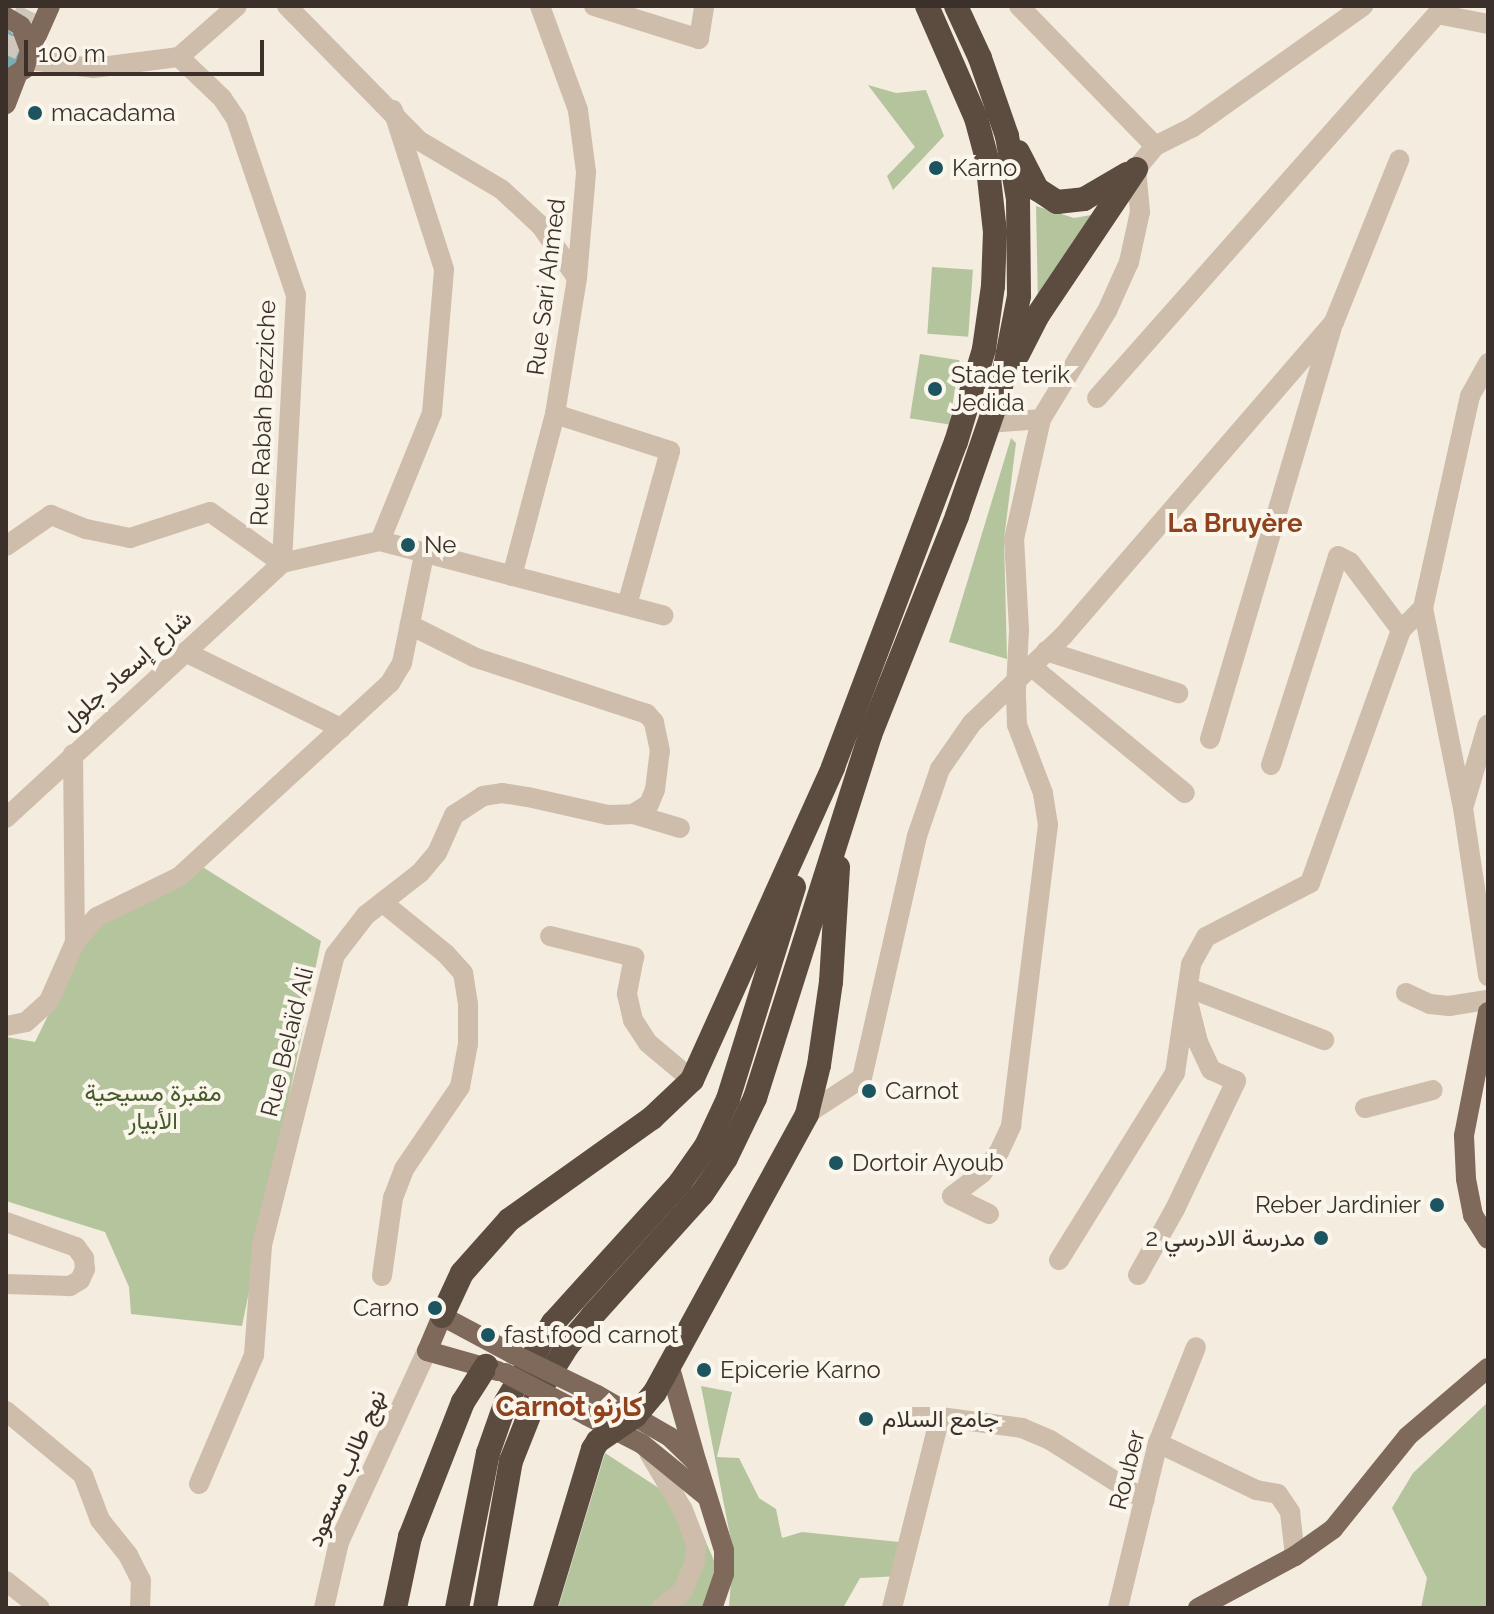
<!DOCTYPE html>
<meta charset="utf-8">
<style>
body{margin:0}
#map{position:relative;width:1494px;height:1614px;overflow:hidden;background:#f4ecdf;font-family:Raleway,Vazirmatn,sans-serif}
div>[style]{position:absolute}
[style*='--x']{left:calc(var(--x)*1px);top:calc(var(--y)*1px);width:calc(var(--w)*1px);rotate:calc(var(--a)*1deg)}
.green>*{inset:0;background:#b4c59e;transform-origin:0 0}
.water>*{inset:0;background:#7cadb4}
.major-tunnel>*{height:20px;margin-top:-10px;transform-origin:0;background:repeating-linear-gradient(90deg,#cfc7bb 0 20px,transparent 0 30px)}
.minor>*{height:20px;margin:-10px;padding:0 10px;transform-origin:10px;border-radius:10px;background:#cebdaa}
.major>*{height:20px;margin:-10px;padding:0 10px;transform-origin:10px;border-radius:10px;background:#7e695a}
.highway>*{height:24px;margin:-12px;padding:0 12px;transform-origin:12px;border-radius:12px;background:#5c4c40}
.major-bridge>*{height:20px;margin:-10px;padding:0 10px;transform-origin:10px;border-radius:10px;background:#7e695a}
.dots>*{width:22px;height:22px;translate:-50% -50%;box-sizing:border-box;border:4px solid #fbf6ec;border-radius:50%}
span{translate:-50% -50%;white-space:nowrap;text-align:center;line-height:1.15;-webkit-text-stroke:8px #fbf6ec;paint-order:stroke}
.poi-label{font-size:24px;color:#3b312a}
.left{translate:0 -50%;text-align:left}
.right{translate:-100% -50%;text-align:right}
.street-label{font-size:24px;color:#3b312a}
.park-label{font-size:24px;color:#465b2c}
.neighbourhood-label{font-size:26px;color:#8f421d;font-weight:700}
.quarter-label{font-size:28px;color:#8f421d;font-weight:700}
.frame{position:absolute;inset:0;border:8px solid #3b312a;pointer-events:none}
.scale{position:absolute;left:24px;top:40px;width:240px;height:36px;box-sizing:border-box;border:4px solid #3b312a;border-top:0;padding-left:10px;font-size:24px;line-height:28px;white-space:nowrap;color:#3b312a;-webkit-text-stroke:6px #fbf6ec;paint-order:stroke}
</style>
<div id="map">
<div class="green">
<i style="clip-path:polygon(868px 85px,896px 93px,926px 90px,944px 136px,893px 190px,887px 176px,915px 147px)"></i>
<i style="clip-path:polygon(1036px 206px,1074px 218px,1097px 214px,1038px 303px)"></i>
<i style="left:932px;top:267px;width:41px;height:67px;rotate:4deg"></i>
<i style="left:920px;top:354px;width:40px;height:65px;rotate:9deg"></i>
<i style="clip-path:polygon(1011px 438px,1016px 443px,1004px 539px,1007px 659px,949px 642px)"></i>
<i style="clip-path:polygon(201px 866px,321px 941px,242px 1326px,131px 1314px,129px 1287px,105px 1232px,6px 1201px,6px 1037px,35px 1042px,80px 950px,106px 921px)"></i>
<i style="clip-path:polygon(701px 1386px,732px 1392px,717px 1457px,739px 1458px,759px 1498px,776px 1509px,782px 1538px,802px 1532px,909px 1543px,901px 1576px,860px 1578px,843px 1608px,729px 1608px,733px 1551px)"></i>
<i style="clip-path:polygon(1488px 1402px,1488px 1608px,1421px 1608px,1427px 1578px,1392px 1508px,1413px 1473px)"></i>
<i style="clip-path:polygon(605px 1453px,691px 1509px,717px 1567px,710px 1608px,558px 1608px)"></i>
</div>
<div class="water">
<i style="clip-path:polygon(6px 28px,19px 39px,20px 61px,6px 73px)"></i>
</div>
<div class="major-tunnel">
<i style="--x:6;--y:55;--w:54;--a:-65.8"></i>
</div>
<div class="minor">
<i style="--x:287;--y:6;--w:187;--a:45.6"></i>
<i style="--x:418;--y:140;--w:96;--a:30.6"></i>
<i style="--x:501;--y:189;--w:54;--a:42.8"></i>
<i style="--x:541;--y:226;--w:63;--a:55.3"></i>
<i style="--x:594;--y:6;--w:110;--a:17.4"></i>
<i style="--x:699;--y:39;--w:33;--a:-81"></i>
<i style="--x:1019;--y:6;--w:195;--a:45.8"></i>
<i style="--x:1437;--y:14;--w:52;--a:11.1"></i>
<i style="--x:179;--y:57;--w:59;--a:43.6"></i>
<i style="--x:222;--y:98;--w:25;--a:56"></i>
<i style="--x:236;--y:119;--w:186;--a:71.2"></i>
<i style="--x:296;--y:295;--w:268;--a:93"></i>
<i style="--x:29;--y:60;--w:64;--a:7.1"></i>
<i style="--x:93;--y:68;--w:87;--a:-7.3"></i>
<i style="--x:179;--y:57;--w:77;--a:-41.3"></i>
<i style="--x:1097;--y:398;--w:524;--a:-48.48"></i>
<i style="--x:555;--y:414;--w:121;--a:17.8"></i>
<i style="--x:670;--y:451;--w:160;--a:105.6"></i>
<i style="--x:1041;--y:419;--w:127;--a:-58.6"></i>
<i style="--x:1107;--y:311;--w:54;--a:-65.8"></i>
<i style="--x:1129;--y:262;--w:51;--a:-77.6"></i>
<i style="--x:1140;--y:212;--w:43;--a:-95.3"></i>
<i style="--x:1136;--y:169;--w:30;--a:-50"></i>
<i style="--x:1155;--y:146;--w:42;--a:-26.6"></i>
<i style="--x:1193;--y:127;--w:209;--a:-35.4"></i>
<i style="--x:380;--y:541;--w:138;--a:-67.9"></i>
<i style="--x:432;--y:413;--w:144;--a:-85.2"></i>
<i style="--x:444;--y:269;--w:167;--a:-107.8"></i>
<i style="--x:6;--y:546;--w:55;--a:-34.6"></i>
<i style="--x:51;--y:515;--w:38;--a:22"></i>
<i style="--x:86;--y:529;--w:45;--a:11.6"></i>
<i style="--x:130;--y:538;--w:84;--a:-18"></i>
<i style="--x:210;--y:512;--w:88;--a:35.3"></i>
<i style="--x:512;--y:576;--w:168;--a:-75.1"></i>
<i style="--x:555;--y:414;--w:138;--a:-80.8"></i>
<i style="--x:577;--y:278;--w:106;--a:-85.1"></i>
<i style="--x:586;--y:172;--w:63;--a:-97.4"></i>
<i style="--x:578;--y:110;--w:111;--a:-110.1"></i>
<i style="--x:1423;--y:608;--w:204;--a:78.7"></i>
<i style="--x:1463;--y:808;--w:170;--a:81.5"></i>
<i style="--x:1046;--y:651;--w:139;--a:17.7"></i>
<i style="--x:185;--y:652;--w:174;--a:26"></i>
<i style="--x:1032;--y:667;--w:198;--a:39.5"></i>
<i style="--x:1210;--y:739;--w:429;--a:-73.5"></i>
<i style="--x:73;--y:754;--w:188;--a:89.4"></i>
<i style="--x:1271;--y:765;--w:219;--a:-72.2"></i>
<i style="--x:1338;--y:556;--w:13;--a:27"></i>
<i style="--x:1350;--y:562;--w:85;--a:53.1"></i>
<i style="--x:1464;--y:805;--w:84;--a:-73.5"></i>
<i style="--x:633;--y:814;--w:49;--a:16.6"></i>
<i style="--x:6;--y:818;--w:376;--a:-42.7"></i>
<i style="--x:282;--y:563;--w:100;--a:-12.7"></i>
<i style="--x:380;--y:541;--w:293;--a:14.7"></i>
<i style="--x:550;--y:936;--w:87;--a:14"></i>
<i style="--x:634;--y:957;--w:38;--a:101"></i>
<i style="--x:627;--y:994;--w:27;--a:77"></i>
<i style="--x:633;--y:1020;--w:27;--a:57"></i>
<i style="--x:648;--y:1043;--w:57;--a:40.1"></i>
<i style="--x:1189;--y:988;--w:145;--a:21.1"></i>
<i style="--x:1406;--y:993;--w:26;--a:25"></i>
<i style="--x:1430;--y:1004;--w:19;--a:6"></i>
<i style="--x:1449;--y:1006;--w:39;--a:-9"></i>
<i style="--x:6;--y:1026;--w:20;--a:-11"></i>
<i style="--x:26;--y:1022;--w:31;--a:-42"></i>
<i style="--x:49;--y:1001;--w:64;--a:-66.2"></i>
<i style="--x:75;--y:942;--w:33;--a:-49"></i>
<i style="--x:97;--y:917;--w:91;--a:-26"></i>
<i style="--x:179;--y:877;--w:287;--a:-42.6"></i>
<i style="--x:390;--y:683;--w:23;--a:-59"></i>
<i style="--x:402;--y:663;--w:110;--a:-78.5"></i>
<i style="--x:1365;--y:1108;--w:70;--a:-14.8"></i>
<i style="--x:807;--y:1114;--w:66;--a:-33.2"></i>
<i style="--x:862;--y:1078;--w:248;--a:-77.2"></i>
<i style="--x:917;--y:836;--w:71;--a:-71.1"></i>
<i style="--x:940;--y:769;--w:56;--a:-55.2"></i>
<i style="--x:972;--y:723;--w:127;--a:-43.7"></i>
<i style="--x:1064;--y:635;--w:413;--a:-49.2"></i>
<i style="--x:1334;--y:322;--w:175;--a:-68.1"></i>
<i style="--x:989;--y:1214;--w:41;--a:-154.1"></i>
<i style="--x:952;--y:1196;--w:38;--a:-37"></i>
<i style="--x:982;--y:1173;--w:27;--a:-51"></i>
<i style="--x:999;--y:1152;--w:29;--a:-65"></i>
<i style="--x:1011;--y:1126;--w:303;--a:-83"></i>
<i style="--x:1048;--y:825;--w:32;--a:-99"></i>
<i style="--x:1043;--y:793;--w:73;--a:-110.9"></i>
<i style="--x:1017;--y:725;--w:36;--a:-92"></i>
<i style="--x:1016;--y:689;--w:59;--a:-87.1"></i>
<i style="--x:1019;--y:630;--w:91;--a:-93.1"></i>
<i style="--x:1014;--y:539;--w:123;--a:-77.3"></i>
<i style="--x:1041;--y:419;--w:52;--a:175.6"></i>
<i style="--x:6;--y:1222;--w:74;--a:19.7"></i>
<i style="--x:76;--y:1247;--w:14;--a:54"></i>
<i style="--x:84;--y:1258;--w:11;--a:85"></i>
<i style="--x:85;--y:1269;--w:12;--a:114"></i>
<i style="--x:80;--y:1280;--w:12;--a:149"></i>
<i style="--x:70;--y:1286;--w:64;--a:-178.2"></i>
<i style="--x:1059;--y:1260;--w:220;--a:-58.2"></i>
<i style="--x:1175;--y:1073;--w:110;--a:-81.6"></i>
<i style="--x:1191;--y:964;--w:31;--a:-61"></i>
<i style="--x:1206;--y:937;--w:117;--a:-27.4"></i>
<i style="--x:1310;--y:883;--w:269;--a:-70.2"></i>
<i style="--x:1401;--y:630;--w:31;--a:-45"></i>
<i style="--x:1423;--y:608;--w:217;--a:-77.5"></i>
<i style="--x:1470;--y:396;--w:38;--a:-61"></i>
<i style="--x:1138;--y:1275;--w:76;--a:-60.7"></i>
<i style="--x:1175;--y:1209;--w:142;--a:-64.5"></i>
<i style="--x:1236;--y:1081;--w:27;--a:-156"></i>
<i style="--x:1211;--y:1070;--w:31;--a:-115"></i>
<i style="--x:1198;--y:1042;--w:37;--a:-104"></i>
<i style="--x:382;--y:1276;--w:79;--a:-82"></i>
<i style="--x:393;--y:1198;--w:31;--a:-69"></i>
<i style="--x:404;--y:1169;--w:99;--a:-55.7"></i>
<i style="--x:460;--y:1087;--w:44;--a:-79.5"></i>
<i style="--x:468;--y:1044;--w:40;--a:-90"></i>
<i style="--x:468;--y:1004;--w:31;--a:-99"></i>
<i style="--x:463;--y:973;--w:25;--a:-132"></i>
<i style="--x:446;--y:954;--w:82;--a:-140.9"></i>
<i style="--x:6;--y:1411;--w:100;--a:39.7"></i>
<i style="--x:83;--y:1475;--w:48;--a:69.3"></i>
<i style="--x:100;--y:1520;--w:45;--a:51.3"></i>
<i style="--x:128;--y:1555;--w:28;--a:63"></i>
<i style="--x:141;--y:1580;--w:28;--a:92"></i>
<i style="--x:904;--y:1417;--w:36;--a:0"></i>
<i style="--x:940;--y:1417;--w:83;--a:7.6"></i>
<i style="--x:1022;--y:1428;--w:30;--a:23"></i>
<i style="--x:1050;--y:1440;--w:112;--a:32.3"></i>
<i style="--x:1158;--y:1443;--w:109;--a:25.6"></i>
<i style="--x:1256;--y:1490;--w:22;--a:10"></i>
<i style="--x:1278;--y:1494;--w:22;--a:56"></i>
<i style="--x:1290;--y:1512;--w:44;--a:83.5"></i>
<i style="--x:649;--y:1453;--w:66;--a:59.2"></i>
<i style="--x:683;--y:1510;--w:36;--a:69"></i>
<i style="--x:696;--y:1544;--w:17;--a:93"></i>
<i style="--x:695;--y:1561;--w:32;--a:112"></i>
<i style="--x:683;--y:1591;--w:28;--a:142"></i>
<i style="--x:199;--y:1484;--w:140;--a:-66.9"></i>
<i style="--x:254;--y:1355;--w:110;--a:-85.8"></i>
<i style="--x:262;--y:1245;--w:299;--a:-75.9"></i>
<i style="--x:335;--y:955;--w:51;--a:-52.2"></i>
<i style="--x:366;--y:915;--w:68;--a:-37.9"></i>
<i style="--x:420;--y:873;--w:26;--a:-50"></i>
<i style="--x:437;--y:853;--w:42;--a:-65.9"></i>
<i style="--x:454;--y:815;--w:35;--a:-33"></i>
<i style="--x:483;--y:796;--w:19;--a:-9"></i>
<i style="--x:502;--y:793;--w:26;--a:9"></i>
<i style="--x:528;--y:797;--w:82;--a:12.7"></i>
<i style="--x:608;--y:815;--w:25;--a:-2"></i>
<i style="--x:633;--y:814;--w:19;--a:-32"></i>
<i style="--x:649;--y:804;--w:15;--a:-67"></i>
<i style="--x:655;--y:790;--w:39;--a:-83"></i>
<i style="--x:660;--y:751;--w:30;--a:-102"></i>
<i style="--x:654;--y:722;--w:11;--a:-131"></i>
<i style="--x:647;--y:714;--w:182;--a:-161.8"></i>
<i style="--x:474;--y:657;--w:72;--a:-153.4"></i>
<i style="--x:6;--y:1581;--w:43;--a:38.5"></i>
<i style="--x:324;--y:1608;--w:68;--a:-77.2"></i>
<i style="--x:339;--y:1542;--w:210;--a:-65.3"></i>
<i style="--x:892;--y:1608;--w:197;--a:-75.9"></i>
<i style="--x:1118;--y:1608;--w:170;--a:-76.4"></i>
<i style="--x:1158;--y:1443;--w:103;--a:-68.4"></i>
</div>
<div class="major">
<i style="--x:6;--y:17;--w:17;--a:31"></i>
<i style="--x:21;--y:26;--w:27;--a:70"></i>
<i style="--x:30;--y:51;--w:19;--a:108"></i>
<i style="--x:24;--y:69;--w:22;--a:146"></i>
<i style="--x:30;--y:51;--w:49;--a:-66"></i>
<i style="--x:6;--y:104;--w:30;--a:-69"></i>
<i style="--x:1488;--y:1012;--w:126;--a:101"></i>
<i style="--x:1464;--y:1136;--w:43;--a:87.3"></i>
<i style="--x:1466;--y:1179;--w:37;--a:79"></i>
<i style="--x:1473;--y:1215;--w:28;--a:58"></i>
<i style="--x:442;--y:1316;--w:38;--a:113"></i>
<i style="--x:427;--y:1351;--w:74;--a:15.7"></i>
<i style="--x:442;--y:1316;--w:81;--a:28.2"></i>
<i style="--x:670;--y:1368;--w:96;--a:74.2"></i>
<i style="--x:597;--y:1395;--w:84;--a:29.9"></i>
<i style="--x:670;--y:1437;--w:37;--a:44"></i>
<i style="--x:697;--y:1463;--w:91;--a:72.8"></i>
<i style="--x:724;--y:1550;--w:24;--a:90"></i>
<i style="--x:724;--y:1574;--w:36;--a:109"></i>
<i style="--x:586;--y:1415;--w:63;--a:27.4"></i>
<i style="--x:642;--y:1444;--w:82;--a:39.1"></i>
<i style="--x:1198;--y:1608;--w:110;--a:-28.2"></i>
<i style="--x:1295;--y:1556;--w:47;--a:-35.4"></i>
<i style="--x:1333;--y:1529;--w:119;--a:-51.1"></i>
<i style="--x:1408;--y:1436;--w:105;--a:-40.4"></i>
</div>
<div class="highway">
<i style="--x:1018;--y:152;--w:42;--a:62.8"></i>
<i style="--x:1037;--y:189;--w:24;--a:33"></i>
<i style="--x:1057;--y:202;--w:27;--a:-6"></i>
<i style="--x:1084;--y:199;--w:50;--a:-30.2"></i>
<i style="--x:1018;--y:354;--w:44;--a:-62.9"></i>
<i style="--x:1038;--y:315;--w:176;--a:-56.1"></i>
<i style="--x:442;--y:1316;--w:47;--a:-65.1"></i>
<i style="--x:462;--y:1273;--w:71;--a:-48.4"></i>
<i style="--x:509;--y:1220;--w:176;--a:-35.5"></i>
<i style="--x:652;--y:1118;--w:55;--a:-43.5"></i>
<i style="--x:692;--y:1080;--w:343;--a:-65.7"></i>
<i style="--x:833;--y:767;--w:347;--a:-69.3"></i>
<i style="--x:956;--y:442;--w:97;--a:-73.2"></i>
<i style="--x:984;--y:349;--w:64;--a:-81.9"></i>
<i style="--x:993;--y:286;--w:54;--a:-87.9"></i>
<i style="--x:995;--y:232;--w:73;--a:-96.3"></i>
<i style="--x:987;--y:159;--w:42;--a:-105"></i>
<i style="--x:976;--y:118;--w:122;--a:-113.6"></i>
<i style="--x:395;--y:1608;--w:73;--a:-78.1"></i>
<i style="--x:410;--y:1537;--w:145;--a:-68.6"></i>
<i style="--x:463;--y:1402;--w:43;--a:-57.4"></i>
<i style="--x:457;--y:1608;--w:158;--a:-78.7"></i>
<i style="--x:488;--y:1453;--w:54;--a:-70.6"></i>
<i style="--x:506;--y:1402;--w:92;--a:-59.3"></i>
<i style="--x:553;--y:1323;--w:189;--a:-47.8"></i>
<i style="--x:680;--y:1183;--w:45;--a:-54.9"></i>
<i style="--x:706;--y:1146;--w:52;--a:-64.9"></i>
<i style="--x:728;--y:1099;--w:222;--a:-72.7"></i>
<i style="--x:485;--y:1608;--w:149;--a:-80"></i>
<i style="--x:511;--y:1461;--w:73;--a:-68.3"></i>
<i style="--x:538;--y:1393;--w:57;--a:-58"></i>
<i style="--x:568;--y:1345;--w:38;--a:-50"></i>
<i style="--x:592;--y:1316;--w:164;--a:-48"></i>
<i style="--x:702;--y:1194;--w:43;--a:-56.3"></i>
<i style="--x:726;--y:1158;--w:67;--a:-64.2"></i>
<i style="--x:755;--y:1098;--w:381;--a:-72.4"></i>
<i style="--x:870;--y:735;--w:236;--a:-68.3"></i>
<i style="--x:957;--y:516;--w:131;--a:-70.9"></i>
<i style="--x:1000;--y:392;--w:98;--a:-78.8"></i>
<i style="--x:1019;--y:296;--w:97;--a:-90.6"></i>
<i style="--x:1018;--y:199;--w:64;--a:-99.9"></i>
<i style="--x:1007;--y:136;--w:83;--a:-109.1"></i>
<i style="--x:980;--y:58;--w:57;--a:-114.8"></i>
<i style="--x:545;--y:1608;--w:166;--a:-73.2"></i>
<i style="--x:593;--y:1449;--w:9;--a:-58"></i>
<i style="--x:598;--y:1441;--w:45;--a:-34"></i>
<i style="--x:635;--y:1416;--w:31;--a:-50"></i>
<i style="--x:655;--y:1392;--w:317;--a:-61.3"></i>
<i style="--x:807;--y:1114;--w:50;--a:-76.2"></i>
<i style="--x:819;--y:1065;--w:84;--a:-81.8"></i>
<i style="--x:831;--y:982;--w:115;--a:-86.5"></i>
</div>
<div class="major-bridge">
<i style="--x:513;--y:1354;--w:93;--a:26"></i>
<i style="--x:505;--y:1373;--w:91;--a:27.4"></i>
</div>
<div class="dots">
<i style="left:35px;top:113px;background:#1c5560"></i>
<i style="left:936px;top:168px;background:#1c5560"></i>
<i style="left:935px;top:389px;background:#1c5560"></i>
<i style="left:408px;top:545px;background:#1c5560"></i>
<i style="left:869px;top:1091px;background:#1c5560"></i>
<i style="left:836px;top:1163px;background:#1c5560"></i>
<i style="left:1437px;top:1205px;background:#1c5560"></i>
<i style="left:1321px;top:1238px;background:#1c5560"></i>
<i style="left:435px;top:1308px;background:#1c5560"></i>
<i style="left:488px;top:1335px;background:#1c5560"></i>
<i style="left:704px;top:1370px;background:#1c5560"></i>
<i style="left:866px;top:1419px;background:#1c5560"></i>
</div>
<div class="poi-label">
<span class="left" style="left:51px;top:113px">macadama</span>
<span class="left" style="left:952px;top:168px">Karno</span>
<span class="left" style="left:951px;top:389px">Stade terik<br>Jedida</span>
<span class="left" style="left:424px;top:545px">Ne</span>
<span class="left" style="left:885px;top:1091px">Carnot</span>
<span class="left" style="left:852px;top:1163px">Dortoir Ayoub</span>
<span class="right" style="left:1421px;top:1205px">Reber Jardinier</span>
<span class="right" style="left:1305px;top:1238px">مدرسة الادرسي 2</span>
<span class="right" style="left:419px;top:1308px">Carno</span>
<span class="left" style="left:504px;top:1335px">fast food carnot</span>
<span class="left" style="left:720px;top:1370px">Epicerie Karno</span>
<span class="left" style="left:882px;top:1419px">جامع السلام</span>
</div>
<div class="street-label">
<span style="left:546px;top:287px;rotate:-83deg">Rue Sari Ahmed</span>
<span style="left:263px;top:413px;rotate:-88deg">Rue Rabah Bezziche</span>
<span style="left:126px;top:670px;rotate:-42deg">شارع إسعاد جلول</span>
<span style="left:287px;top:1042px;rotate:-76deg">Rue Belaïd Ali</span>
<span style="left:346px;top:1468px;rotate:-67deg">نهج طالب مسعود</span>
<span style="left:1127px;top:1470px;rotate:-76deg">Rouber</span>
</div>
<div class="park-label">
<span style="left:153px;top:1107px">مقبرة مسيحية<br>الأبيار</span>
</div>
<div class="neighbourhood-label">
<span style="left:1235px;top:524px">La Bruyère</span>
</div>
<div class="quarter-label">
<span style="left:569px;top:1407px">Carnot كارنو</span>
</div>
<div class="frame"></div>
<div class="scale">100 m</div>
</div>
